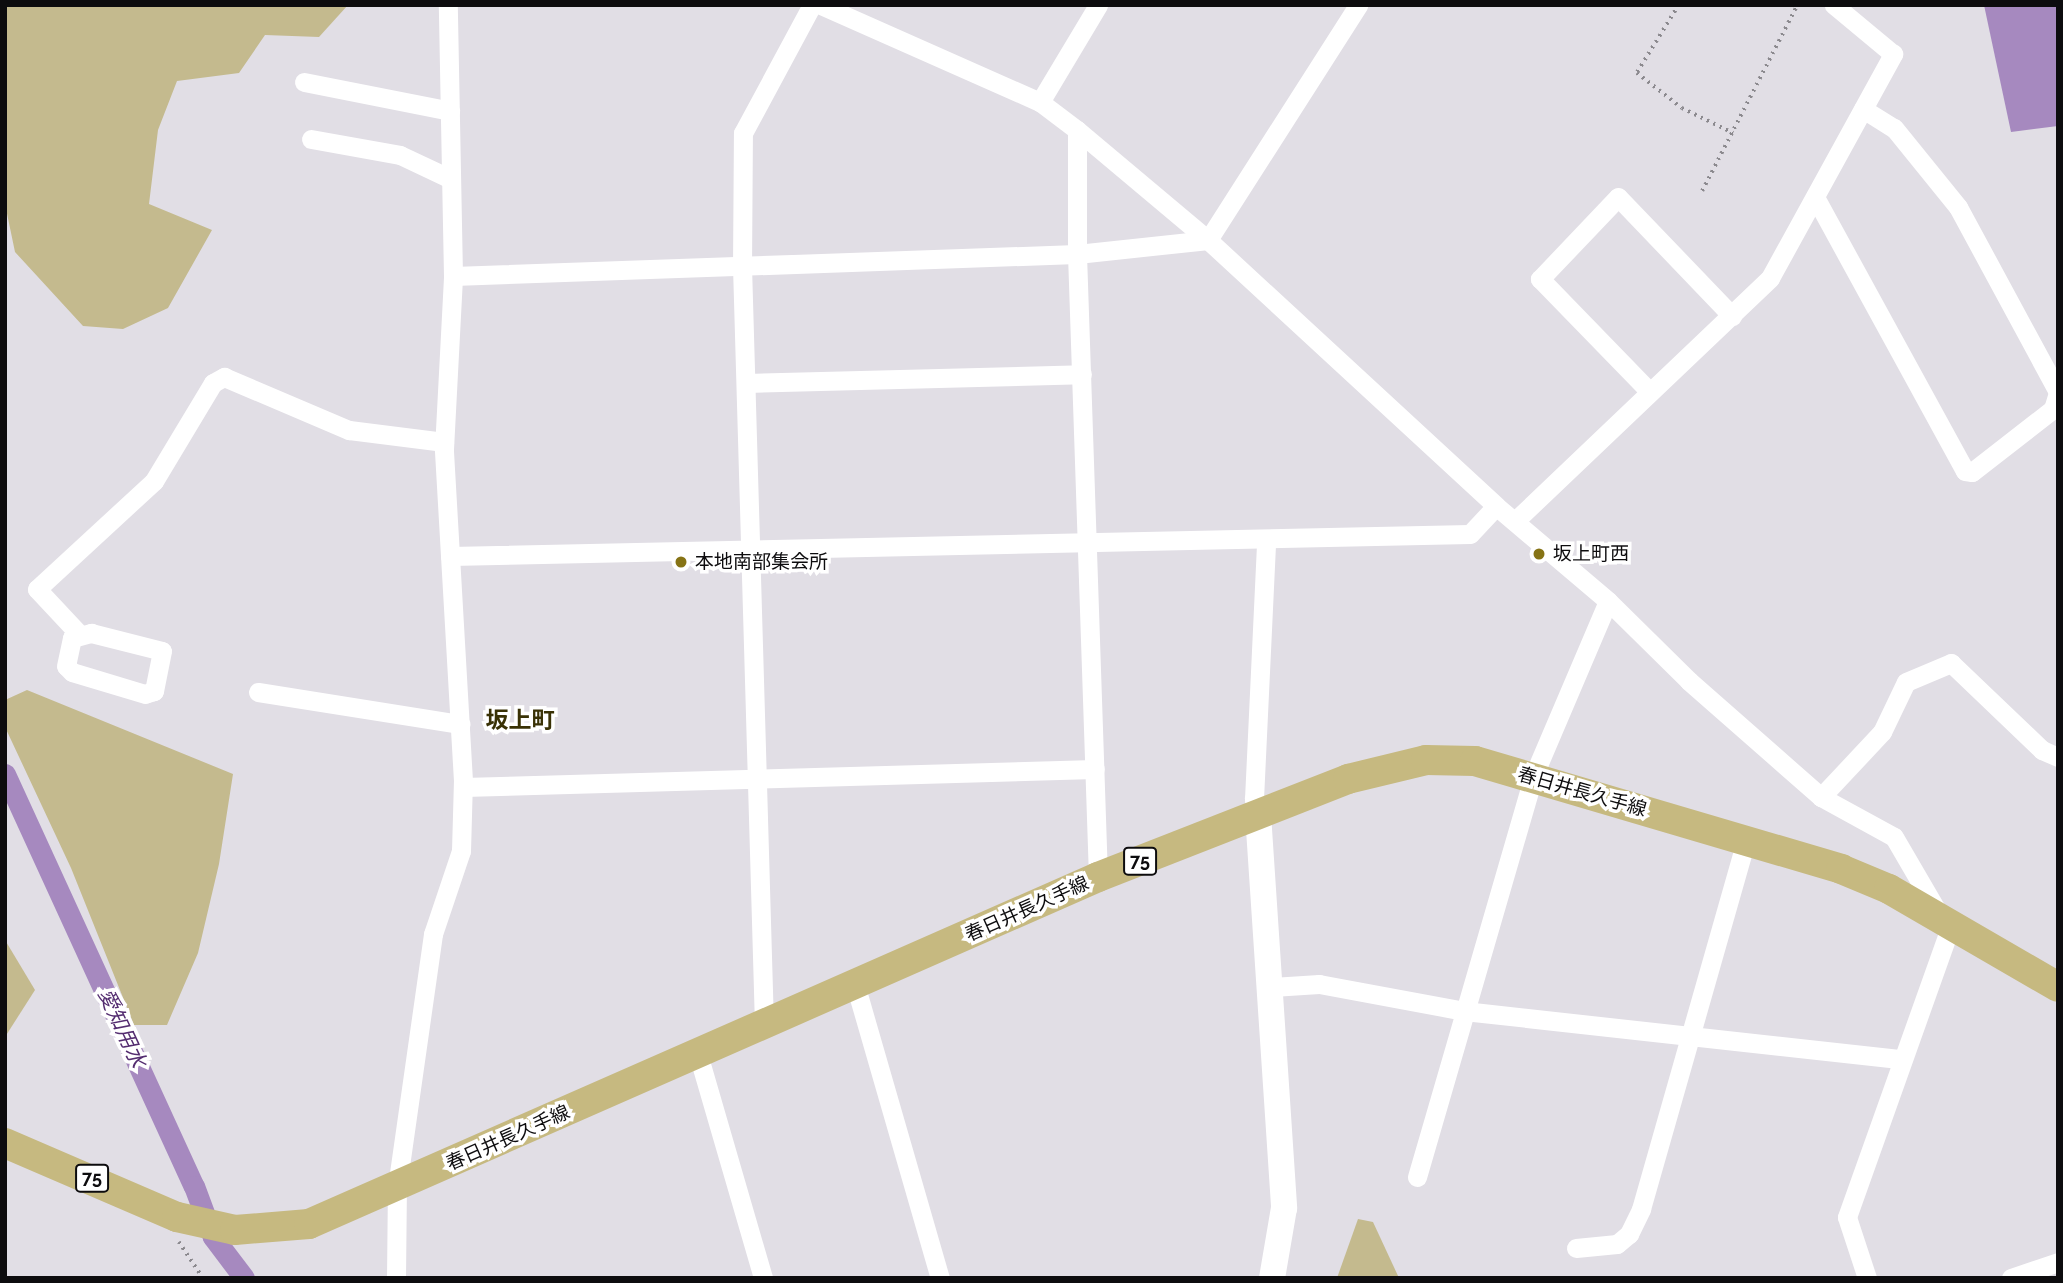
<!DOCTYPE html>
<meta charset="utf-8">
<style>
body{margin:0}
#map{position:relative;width:2063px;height:1283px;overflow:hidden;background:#e1dee5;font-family:Raleway,"Noto Sans JP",sans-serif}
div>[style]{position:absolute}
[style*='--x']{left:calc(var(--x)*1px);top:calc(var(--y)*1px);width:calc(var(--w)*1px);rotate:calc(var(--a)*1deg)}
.green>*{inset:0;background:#c4ba8e}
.water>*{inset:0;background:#a689bf}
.canal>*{height:21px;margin:-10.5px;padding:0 10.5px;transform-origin:10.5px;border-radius:10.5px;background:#a689bf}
.path>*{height:3.5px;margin-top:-1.75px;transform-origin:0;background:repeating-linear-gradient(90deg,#8b898e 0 2px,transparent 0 7px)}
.street>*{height:19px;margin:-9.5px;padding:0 9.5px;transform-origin:9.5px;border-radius:9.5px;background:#fff}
.secondary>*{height:26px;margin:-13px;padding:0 13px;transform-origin:13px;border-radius:13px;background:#fff}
.primary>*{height:30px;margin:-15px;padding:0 15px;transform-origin:15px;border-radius:15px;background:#c6b980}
.dots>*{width:19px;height:19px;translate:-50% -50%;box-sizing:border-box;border:4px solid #fff;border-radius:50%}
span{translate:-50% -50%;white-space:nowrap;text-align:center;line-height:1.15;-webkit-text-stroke:7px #fff;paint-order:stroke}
.shield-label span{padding:2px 5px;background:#fff;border:2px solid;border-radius:5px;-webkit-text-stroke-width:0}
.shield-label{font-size:18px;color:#0d0c0e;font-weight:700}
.poi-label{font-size:19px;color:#0d0c0e}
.left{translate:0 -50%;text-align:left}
.street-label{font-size:19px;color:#0d0c0e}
.water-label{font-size:21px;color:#542d70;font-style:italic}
.quarter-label{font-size:23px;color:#393105;font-weight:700}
.frame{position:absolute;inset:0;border:7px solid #0d0c0e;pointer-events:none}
</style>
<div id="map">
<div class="green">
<i style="clip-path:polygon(5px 5px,348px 5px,319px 37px,265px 35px,239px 73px,177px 81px,158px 130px,149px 204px,212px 230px,168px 308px,123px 329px,83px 326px,15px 252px,5px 204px)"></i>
<i style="clip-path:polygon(27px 690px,233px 774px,219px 864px,198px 953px,167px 1025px,134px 1025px,71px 868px,5px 727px,5px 700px)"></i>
<i style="clip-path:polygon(5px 940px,35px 990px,5px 1037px)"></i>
<i style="clip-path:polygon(1358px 1219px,1373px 1222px,1399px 1278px,1337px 1278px)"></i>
</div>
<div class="water">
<i style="clip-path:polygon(1984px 5px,2058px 5px,2058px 126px,2011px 132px)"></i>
</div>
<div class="canal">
<i style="--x:5;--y:774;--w:453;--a:65.4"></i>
<i style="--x:194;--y:1186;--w:54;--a:69.6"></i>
<i style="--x:213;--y:1237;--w:51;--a:52.9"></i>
</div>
<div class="path">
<i style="--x:1679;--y:5;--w:80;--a:121.7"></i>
<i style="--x:1637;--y:73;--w:57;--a:37.9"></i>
<i style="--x:1682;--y:108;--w:57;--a:26.1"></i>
<i style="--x:1702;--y:191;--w:209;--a:-62.9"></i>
<i style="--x:179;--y:1242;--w:43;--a:56.3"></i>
</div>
<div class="street">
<i style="--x:821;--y:5;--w:240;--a:23.9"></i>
<i style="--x:1040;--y:102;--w:46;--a:37.1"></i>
<i style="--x:1077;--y:130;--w:171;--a:40"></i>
<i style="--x:1208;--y:240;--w:392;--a:42.7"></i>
<i style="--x:1496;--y:506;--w:147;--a:40.3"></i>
<i style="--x:1608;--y:601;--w:114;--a:44.6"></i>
<i style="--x:1689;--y:681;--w:176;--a:41.3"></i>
<i style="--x:1821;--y:797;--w:83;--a:28.7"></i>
<i style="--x:1894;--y:837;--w:91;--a:59.8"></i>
<i style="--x:304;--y:82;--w:149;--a:11.2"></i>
<i style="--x:1040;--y:102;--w:113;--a:-59.1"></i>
<i style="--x:1863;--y:109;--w:36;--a:32"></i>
<i style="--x:1894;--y:128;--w:102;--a:51"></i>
<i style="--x:1958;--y:207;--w:210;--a:61.6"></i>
<i style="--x:1077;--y:130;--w:124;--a:90"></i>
<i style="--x:1077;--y:254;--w:623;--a:88.07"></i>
<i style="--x:311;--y:139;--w:90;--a:10.2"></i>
<i style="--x:400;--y:155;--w:56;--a:25.2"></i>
<i style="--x:1815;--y:197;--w:312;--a:61.3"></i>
<i style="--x:1965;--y:471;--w:7;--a:8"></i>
<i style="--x:1972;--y:472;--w:103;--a:-37.9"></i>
<i style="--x:2053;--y:409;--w:17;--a:-73"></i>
<i style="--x:1208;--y:240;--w:279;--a:-57.4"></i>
<i style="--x:453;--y:276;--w:624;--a:-2.02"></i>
<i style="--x:1077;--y:254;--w:132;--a:-6.1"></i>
<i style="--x:746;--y:383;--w:336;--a:-1.5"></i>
<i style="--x:1650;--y:392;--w:158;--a:-134.2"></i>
<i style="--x:1540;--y:279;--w:113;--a:-46.4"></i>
<i style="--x:1618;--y:197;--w:165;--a:46.2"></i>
<i style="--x:1515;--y:521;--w:352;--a:-43.6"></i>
<i style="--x:1770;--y:278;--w:256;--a:-61.2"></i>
<i style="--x:1893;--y:54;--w:77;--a:-140.3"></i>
<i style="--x:450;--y:556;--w:1020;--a:-1.24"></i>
<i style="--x:1470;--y:534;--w:38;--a:-47"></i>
<i style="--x:91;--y:633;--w:73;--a:14.2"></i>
<i style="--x:162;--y:651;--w:41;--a:101.3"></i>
<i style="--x:154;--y:691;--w:9;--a:162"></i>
<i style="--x:145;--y:694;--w:76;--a:-163.2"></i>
<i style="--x:72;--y:672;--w:8;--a:-135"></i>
<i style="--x:66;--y:666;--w:29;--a:-78"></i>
<i style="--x:72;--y:638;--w:20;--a:-15"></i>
<i style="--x:80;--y:635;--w:63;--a:-133.1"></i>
<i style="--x:37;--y:589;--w:159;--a:-42.7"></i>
<i style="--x:154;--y:481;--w:114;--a:-59"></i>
<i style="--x:213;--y:383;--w:13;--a:-29"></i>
<i style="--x:224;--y:377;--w:136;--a:23"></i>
<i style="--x:349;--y:430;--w:96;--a:7.2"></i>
<i style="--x:258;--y:692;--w:205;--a:9"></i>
<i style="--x:463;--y:787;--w:632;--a:-1.63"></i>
<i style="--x:1821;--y:797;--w:89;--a:-46.8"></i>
<i style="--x:1882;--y:732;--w:55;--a:-64.4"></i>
<i style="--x:1906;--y:682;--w:49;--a:-22.9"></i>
<i style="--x:1951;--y:663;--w:126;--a:43.7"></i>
<i style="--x:2042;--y:750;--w:17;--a:24"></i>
<i style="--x:1258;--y:814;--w:16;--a:-105"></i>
<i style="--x:1254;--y:799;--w:257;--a:-87.3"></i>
<i style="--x:855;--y:984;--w:306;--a:73.9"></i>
<i style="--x:1272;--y:987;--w:47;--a:-3.7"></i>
<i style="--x:1319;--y:984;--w:147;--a:10.5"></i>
<i style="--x:1464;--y:1011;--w:440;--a:6.3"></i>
<i style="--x:764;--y:1025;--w:757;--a:-91.66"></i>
<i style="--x:742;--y:268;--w:135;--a:-89.6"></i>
<i style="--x:743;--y:133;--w:145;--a:-61.7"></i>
<i style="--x:698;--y:1054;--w:233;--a:73.8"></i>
<i style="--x:1417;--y:1177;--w:416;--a:-73.8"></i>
<i style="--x:1533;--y:777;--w:191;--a:-66.9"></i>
<i style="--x:1576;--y:1248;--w:41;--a:-5.6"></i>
<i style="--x:1617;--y:1244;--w:16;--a:-40"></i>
<i style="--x:1629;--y:1234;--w:28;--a:-64"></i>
<i style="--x:1641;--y:1209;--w:383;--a:-74.1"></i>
<i style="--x:396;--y:1278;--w:91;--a:-89.4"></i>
<i style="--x:397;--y:1187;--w:256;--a:-81.9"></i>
<i style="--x:433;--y:934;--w:88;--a:-71.4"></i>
<i style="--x:461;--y:851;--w:70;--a:-88.4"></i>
<i style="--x:463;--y:781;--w:333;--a:-93.3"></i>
<i style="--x:444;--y:449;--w:173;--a:-87"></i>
<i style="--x:453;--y:276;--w:271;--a:-91.1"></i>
<i style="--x:1867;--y:1278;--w:64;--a:-108.2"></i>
<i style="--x:1847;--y:1217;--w:310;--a:-70.4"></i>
<i style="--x:2011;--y:1278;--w:50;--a:-18.8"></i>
</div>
<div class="secondary">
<i style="--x:1258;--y:814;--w:395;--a:86.2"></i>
<i style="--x:1284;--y:1208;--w:71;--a:99.7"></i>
</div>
<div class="primary">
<i style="--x:5;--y:1143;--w:187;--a:23.3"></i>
<i style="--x:177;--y:1217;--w:59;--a:12.6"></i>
<i style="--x:235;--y:1230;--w:74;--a:-4.6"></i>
<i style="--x:309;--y:1224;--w:862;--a:-23.74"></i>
<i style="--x:1098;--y:877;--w:269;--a:-21.4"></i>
<i style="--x:1348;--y:779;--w:80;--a:-13.7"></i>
<i style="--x:1426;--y:760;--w:49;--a:1.2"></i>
<i style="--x:1475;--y:761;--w:382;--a:16.4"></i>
<i style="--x:1841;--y:869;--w:52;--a:22.6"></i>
<i style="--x:1889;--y:889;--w:195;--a:30.1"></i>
</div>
<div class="dots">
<i style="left:1539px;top:554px;background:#867315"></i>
<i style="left:681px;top:562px;background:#867315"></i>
</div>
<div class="shield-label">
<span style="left:1140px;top:861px">75</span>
<span style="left:92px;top:1178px">75</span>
</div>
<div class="poi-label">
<span class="left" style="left:1553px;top:554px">坂上町西</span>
<span class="left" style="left:695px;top:562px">本地南部集会所</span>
</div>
<div class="street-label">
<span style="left:1582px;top:792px;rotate:16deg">春日井長久手線</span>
<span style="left:1027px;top:909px;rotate:-24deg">春日井長久手線</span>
<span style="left:508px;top:1138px;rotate:-24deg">春日井長久手線</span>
</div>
<div class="water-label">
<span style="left:122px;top:1028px;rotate:65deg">愛知用水</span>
</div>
<div class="quarter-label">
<span style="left:520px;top:720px">坂上町</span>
</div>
<div class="frame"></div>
</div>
